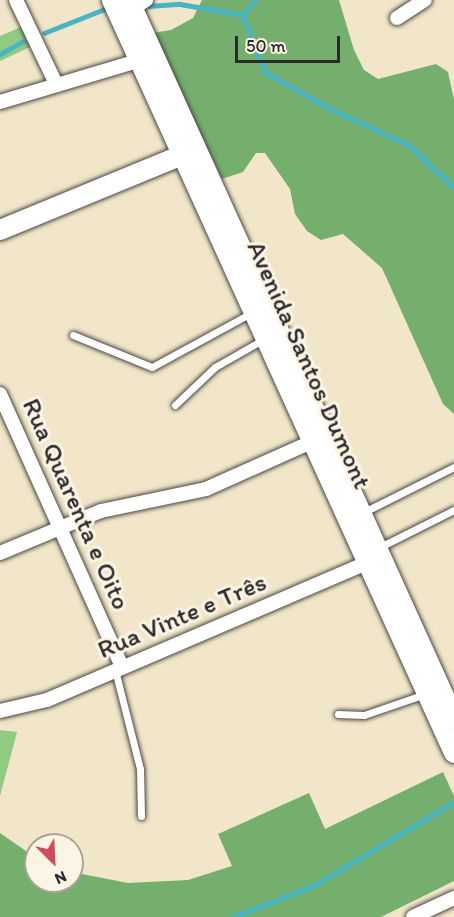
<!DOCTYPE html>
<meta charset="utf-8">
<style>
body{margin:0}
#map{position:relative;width:454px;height:917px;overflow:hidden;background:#f1e6c9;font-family:Itim,sans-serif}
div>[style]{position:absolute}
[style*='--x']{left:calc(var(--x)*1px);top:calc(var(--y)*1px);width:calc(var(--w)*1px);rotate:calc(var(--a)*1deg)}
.green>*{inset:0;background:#91cb7f}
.forest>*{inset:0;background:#74af6e}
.stream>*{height:4.5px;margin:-2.25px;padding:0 2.25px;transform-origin:2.25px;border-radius:2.25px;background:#48b5c3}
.roads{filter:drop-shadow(0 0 2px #494743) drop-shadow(0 0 2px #494743)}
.lane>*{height:7px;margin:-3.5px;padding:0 3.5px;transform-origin:3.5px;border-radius:3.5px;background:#fff}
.street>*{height:14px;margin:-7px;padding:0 7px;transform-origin:7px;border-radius:7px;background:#fff}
.secondary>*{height:20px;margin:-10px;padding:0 10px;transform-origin:10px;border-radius:10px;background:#fff}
span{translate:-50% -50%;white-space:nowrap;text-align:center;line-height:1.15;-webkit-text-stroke:6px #fcf5e5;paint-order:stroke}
.street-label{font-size:26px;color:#2b2b2b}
.north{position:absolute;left:24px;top:833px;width:60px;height:60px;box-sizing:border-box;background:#fcf5e5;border:2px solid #a8a49b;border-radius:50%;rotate:156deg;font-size:16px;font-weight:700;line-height:24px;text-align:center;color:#2b2b2b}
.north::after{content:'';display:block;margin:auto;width:21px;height:27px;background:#d1495b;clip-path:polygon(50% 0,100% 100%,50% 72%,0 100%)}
.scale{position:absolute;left:235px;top:36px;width:105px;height:27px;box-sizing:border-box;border:3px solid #2b2b2b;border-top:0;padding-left:8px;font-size:18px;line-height:21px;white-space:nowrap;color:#2b2b2b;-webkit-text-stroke:4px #fcf5e5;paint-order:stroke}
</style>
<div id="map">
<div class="green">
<i style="clip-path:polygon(21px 27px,30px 47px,0 61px,0 36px)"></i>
<i style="clip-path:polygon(0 730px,17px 732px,0 796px)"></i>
</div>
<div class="forest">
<i style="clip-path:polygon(202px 0,339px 0,354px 50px,364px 70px,378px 79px,436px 64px,448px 72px,454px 100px,454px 414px,443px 404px,382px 268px,343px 234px,321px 240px,307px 231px,295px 214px,290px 189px,265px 153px,256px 153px,243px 172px,222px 179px,153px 33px,171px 30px,193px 18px)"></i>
<i style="clip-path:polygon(443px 772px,454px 796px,454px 881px,381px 917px,0 917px,0 833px,36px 858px,36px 881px,72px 881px,72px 872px,128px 883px,188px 880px,232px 866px,218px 834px,309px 793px,325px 829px)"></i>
</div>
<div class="stream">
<i style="--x:256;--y:0;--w:20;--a:131"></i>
<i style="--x:243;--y:15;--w:61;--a:68.9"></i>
<i style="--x:265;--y:72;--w:76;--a:29.3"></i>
<i style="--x:331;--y:109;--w:86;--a:24.8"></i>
<i style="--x:409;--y:145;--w:62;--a:43"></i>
<i style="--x:149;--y:6;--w:31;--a:-4"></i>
<i style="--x:180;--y:4;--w:64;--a:9.9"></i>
<i style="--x:44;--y:33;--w:68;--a:-21.6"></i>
<i style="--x:0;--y:54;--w:26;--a:-29"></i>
<i style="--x:233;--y:917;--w:86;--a:-21.2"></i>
<i style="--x:313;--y:886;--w:164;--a:-30.8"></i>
</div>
<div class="roads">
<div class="lane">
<i style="--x:73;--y:335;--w:85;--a:22.1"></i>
<i style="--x:152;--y:367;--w:115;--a:-28.6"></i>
<i style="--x:175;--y:405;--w:55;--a:-43.5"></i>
<i style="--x:215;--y:367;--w:56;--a:-29.7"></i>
<i style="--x:362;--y:513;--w:103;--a:-26.6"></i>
<i style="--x:378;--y:548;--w:85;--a:-26.6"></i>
<i style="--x:115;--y:670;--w:102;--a:75.8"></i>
<i style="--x:140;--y:769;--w:47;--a:88.8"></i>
<i style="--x:338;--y:714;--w:26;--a:2"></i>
<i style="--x:364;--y:715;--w:65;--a:-19"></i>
</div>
<div class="street">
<i style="--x:16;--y:0;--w:93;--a:64.5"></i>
<i style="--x:126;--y:13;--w:24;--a:-33"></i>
<i style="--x:397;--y:18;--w:33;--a:-33"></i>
<i style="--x:0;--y:102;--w:154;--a:-16.6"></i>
<i style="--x:0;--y:394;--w:299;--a:65.9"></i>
<i style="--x:0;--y:553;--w:109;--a:-22.6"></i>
<i style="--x:101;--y:511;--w:107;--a:-11.8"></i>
<i style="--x:206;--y:489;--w:123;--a:-24.1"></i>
<i style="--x:0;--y:711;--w:48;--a:-13.2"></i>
<i style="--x:47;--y:700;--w:356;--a:-23.2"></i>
<i style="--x:413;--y:917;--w:45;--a:-24.9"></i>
</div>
<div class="secondary">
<i style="--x:112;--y:0;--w:827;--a:65.57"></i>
<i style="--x:129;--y:0;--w:788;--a:65.65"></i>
<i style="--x:0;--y:230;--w:199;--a:-22.4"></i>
<i style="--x:184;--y:154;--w:11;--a:0"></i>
</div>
</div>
<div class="street-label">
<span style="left:309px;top:365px;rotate:66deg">Avenida Santos Dumont</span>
<span style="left:76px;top:504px;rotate:66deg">Rua Quarenta e Oito</span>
<span style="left:182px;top:616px;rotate:-23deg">Rua Vinte e Três</span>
</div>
<div class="north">N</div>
<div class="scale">50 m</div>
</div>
